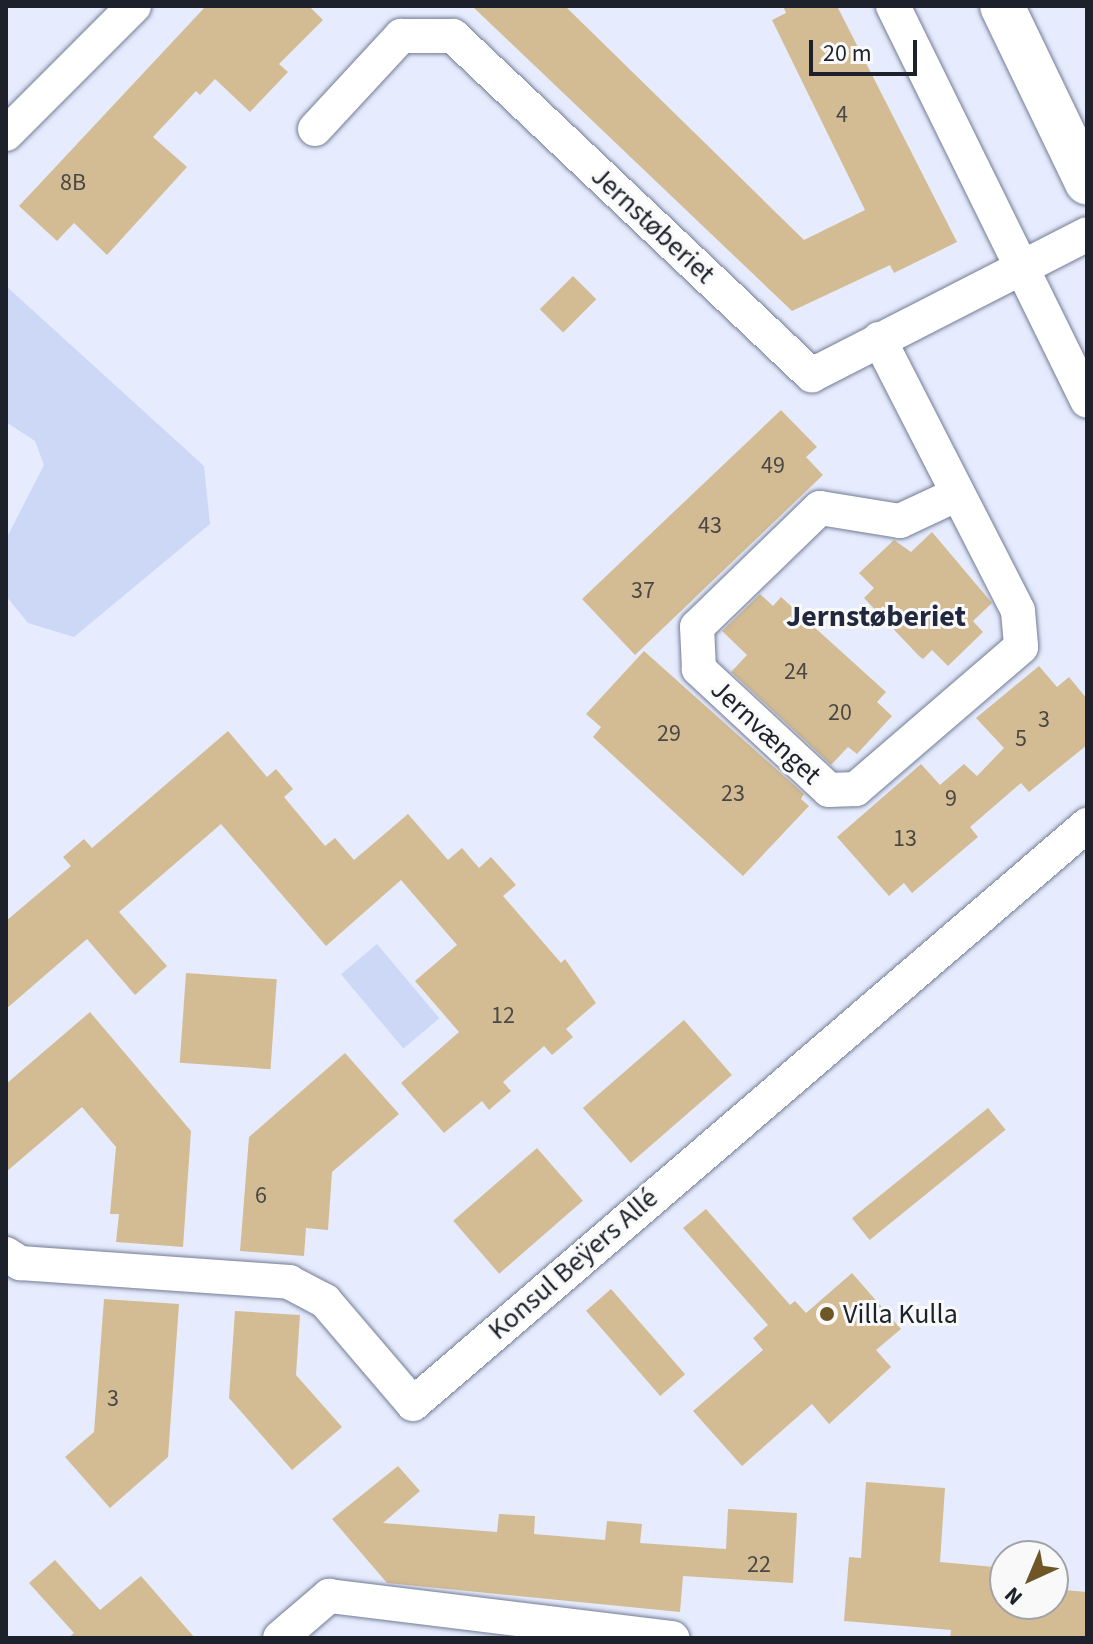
<!DOCTYPE html>
<meta charset="utf-8">
<style>
body{margin:0}
#map{position:relative;width:1093px;height:1644px;overflow:hidden;background:#e6ecfd;font-family:"Source Sans 3",sans-serif}
div>[style]{position:absolute}
[style*='--x']{left:calc(var(--x)*1px);top:calc(var(--y)*1px);width:calc(var(--w)*1px);rotate:calc(var(--a)*1deg)}
.green>*{inset:0;background:#cdd8f7;transform-origin:0 0}
.building>*{inset:0;background:#d3bc93;transform-origin:0 0}
.roads{filter:drop-shadow(0 0 2px #737c95) drop-shadow(0 0 2px #737c95)}
.street>*{height:34px;margin:-17px;padding:0 17px;transform-origin:17px;border-radius:17px;background:#fff}
.secondary>*{height:44px;margin:-22px;padding:0 22px;transform-origin:22px;border-radius:22px;background:#fff}
.dots>*{width:22px;height:22px;translate:-50% -50%;box-sizing:border-box;border:4px solid #f9f9f9;border-radius:50%}
span{translate:-50% -50%;white-space:nowrap;text-align:center;line-height:1.15;-webkit-text-stroke:6px #f9f9f9;paint-order:stroke}
.number-label{font-size:24px;color:#4a4845}
.number-label span{-webkit-text-stroke-width:0}
.street-label{font-size:28px;color:#1d212b}
.poi-label{font-size:28px;color:#1d212b}
.left{translate:0 -50%;text-align:left}
.neighbourhood-label{font-size:30px;color:#22293f;font-weight:700}
.frame{position:absolute;inset:0;border:8px solid #1d212b;pointer-events:none}
.north{position:absolute;left:989px;top:1540px;width:80px;height:80px;box-sizing:border-box;background:#f9f9f9;border:2px solid #a1a3a7;border-radius:50%;rotate:224deg;font-size:22px;font-weight:700;line-height:32px;text-align:center;color:#1d212b}
.north::after{content:'';display:block;margin:auto;width:28px;height:36px;background:#6e5627;clip-path:polygon(50% 0,100% 100%,50% 72%,0 100%)}
.scale{position:absolute;left:809px;top:40px;width:108px;height:36px;box-sizing:border-box;border:4px solid #1d212b;border-top:0;padding-left:10px;font-size:24px;line-height:28px;white-space:nowrap;color:#1d212b;-webkit-text-stroke:6px #f9f9f9;paint-order:stroke}
</style>
<div id="map">
<div class="green">
<i style="clip-path:polygon(6px 286px,204px 466px,210px 524px,74px 637px,28px 623px,6px 596px,6px 539px,44px 465px,35px 441px,6px 422px)"></i>
<i style="left:377px;top:944px;width:97px;height:47px;rotate:50deg"></i>
</div>
<div class="building">
<i style="clip-path:polygon(206px 6px,309px 6px,323px 20px,279px 64px,288px 72px,250px 112px,215px 79px,200px 95px,196px 91px,153px 137px,187px 167px,107px 255px,74px 223px,57px 241px,19px 206px)"></i>
<i style="clip-path:polygon(472px 6px,565px 6px,804px 240px,865px 210px,772px 20px,786px 13px,783px 6px,837px 6px,957px 242px,894px 273px,890px 265px,792px 311px)"></i>
<i style="left:573px;top:276px;width:33px;height:47px;rotate:45deg"></i>
<i style="clip-path:polygon(781px 410px,817px 447px,806px 457px,823px 475px,635px 655px,582px 599px)"></i>
<i style="clip-path:polygon(932px 532px,992px 603px,973px 621px,983px 632px,948px 666px,932px 650px,923px 659px,919px 656px,864px 598px,874px 588px,859px 573px,894px 540px,911px 552px)"></i>
<i style="clip-path:polygon(760px 594px,773px 606px,781px 597px,886px 692px,877px 702px,892px 716px,857px 754px,848px 747px,831px 765px,731px 672px,747px 655px,722px 631px)"></i>
<i style="clip-path:polygon(644px 651px,804px 794px,801px 799px,809px 806px,743px 876px,593px 737px,601px 727px,586px 714px)"></i>
<i style="clip-path:polygon(1039px 666px,1057px 687px,1069px 677px,1087px 699px,1087px 745px,1029px 792px,1021px 783px,970px 827px,978px 837px,912px 893px,904px 883px,889px 896px,837px 837px,921px 764px,940px 785px,964px 764px,977px 776px,1004px 748px,976px 718px)"></i>
<i style="clip-path:polygon(228px 731px,267px 777px,276px 769px,293px 789px,284px 797px,325px 846px,335px 838px,354px 860px,408px 814px,448px 860px,462px 848px,479px 868px,491px 857px,516px 885px,503px 896px,561px 963px,565px 959px,596px 1003px,566px 1029px,573px 1037px,552px 1055px,544px 1046px,503px 1082px,511px 1091px,489px 1110px,482px 1101px,444px 1133px,401px 1083px,459px 1032px,415px 981px,457px 945px,401px 880px,326px 946px,221px 824px,119px 912px,167px 966px,135px 995px,87px 939px,6px 1009px,6px 921px,71px 866px,63px 857px,84px 839px,92px 848px)"></i>
<i style="left:186px;top:973px;width:91px;height:90px;rotate:4deg"></i>
<i style="clip-path:polygon(90px 1012px,191px 1131px,183px 1247px,116px 1242px,119px 1214px,110px 1214px,116px 1147px,82px 1107px,6px 1172px,6px 1084px)"></i>
<i style="left:684px;top:1020px;width:73px;height:134px;rotate:49deg"></i>
<i style="clip-path:polygon(345px 1053px,399px 1114px,332px 1172px,328px 1230px,306px 1228px,304px 1256px,240px 1251px,249px 1137px)"></i>
<i style="left:988px;top:1108px;width:28px;height:175px;rotate:51deg"></i>
<i style="left:537px;top:1148px;width:70px;height:111px;rotate:49deg"></i>
<i style="clip-path:polygon(706px 1209px,790px 1305px,795px 1301px,806px 1313px,852px 1273px,901px 1329px,876px 1350px,891px 1367px,829px 1424px,812px 1404px,742px 1466px,693px 1411px,763px 1350px,753px 1338px,768px 1325px,683px 1228px)"></i>
<i style="left:611px;top:1289px;width:113px;height:33px;rotate:49deg"></i>
<i style="clip-path:polygon(104px 1299px,179px 1304px,168px 1457px,110px 1508px,65px 1457px,94px 1432px)"></i>
<i style="clip-path:polygon(235px 1311px,300px 1315px,296px 1375px,342px 1427px,292px 1470px,229px 1398px)"></i>
<i style="clip-path:polygon(398px 1466px,420px 1491px,383px 1523px,497px 1532px,499px 1514px,535px 1516px,534px 1534px,605px 1540px,607px 1521px,642px 1524px,640px 1543px,726px 1549px,728px 1509px,797px 1513px,793px 1583px,683px 1576px,680px 1612px,387px 1583px,332px 1519px)"></i>
<i style="clip-path:polygon(866px 1482px,945px 1488px,940px 1562px,1005px 1568px,1005px 1604px,1053px 1604px,1053px 1589px,1087px 1592px,1087px 1638px,950px 1638px,951px 1630px,844px 1621px,849px 1557px,861px 1558px)"></i>
<i style="clip-path:polygon(55px 1560px,100px 1610px,141px 1576px,195px 1638px,68px 1638px,74px 1633px,29px 1583px)"></i>
</div>
<div class="roads">
<div class="street">
<i style="--x:893;--y:6;--w:440;--a:63.8"></i>
<i style="--x:315;--y:129;--w:127;--a:-47.2"></i>
<i style="--x:401;--y:36;--w:52;--a:0"></i>
<i style="--x:453;--y:36;--w:494;--a:43.4"></i>
<i style="--x:812;--y:375;--w:309;--a:-27.1"></i>
<i style="--x:6;--y:134;--w:181;--a:-45"></i>
<i style="--x:879;--y:339;--w:305;--a:62.9"></i>
<i style="--x:1018;--y:611;--w:36;--a:85"></i>
<i style="--x:1021;--y:647;--w:218;--a:139.3"></i>
<i style="--x:856;--y:789;--w:27;--a:178"></i>
<i style="--x:829;--y:790;--w:178;--a:-137.1"></i>
<i style="--x:699;--y:669;--w:42;--a:-92.7"></i>
<i style="--x:697;--y:627;--w:171;--a:-44.1"></i>
<i style="--x:820;--y:508;--w:81;--a:9.2"></i>
<i style="--x:900;--y:521;--w:64;--a:-25"></i>
<i style="--x:6;--y:1254;--w:17;--a:33"></i>
<i style="--x:20;--y:1263;--w:270;--a:4"></i>
<i style="--x:289;--y:1282;--w:41;--a:27.8"></i>
<i style="--x:325;--y:1301;--w:135;--a:49.5"></i>
<i style="--x:413;--y:1404;--w:889;--a:-40.66"></i>
<i style="--x:280;--y:1638;--w:65;--a:-40.6"></i>
<i style="--x:329;--y:1596;--w:346;--a:7"></i>
</div>
<div class="secondary">
<i style="--x:1002;--y:6;--w:196;--a:64.3"></i>
</div>
</div>
<div class="dots">
<i style="left:827px;top:1314px;background:#6e5627"></i>
</div>
<div class="number-label">
<span style="left:842px;top:115px">4</span>
<span style="left:73px;top:183px">8B</span>
<span style="left:773px;top:466px">49</span>
<span style="left:710px;top:526px">43</span>
<span style="left:643px;top:591px">37</span>
<span style="left:796px;top:672px">24</span>
<span style="left:840px;top:713px">20</span>
<span style="left:1044px;top:720px">3</span>
<span style="left:669px;top:734px">29</span>
<span style="left:1021px;top:739px">5</span>
<span style="left:733px;top:794px">23</span>
<span style="left:951px;top:799px">9</span>
<span style="left:905px;top:839px">13</span>
<span style="left:503px;top:1016px">12</span>
<span style="left:261px;top:1196px">6</span>
<span style="left:113px;top:1399px">3</span>
<span style="left:759px;top:1565px">22</span>
</div>
<div class="street-label">
<span style="left:653px;top:225px;rotate:43deg">Jernstøberiet</span>
<span style="left:766px;top:732px;rotate:43deg">Jernvænget</span>
<span style="left:573px;top:1264px;rotate:-41deg">Konsul Beÿers Allé</span>
</div>
<div class="poi-label">
<span class="left" style="left:843px;top:1314px">Villa Kulla</span>
</div>
<div class="neighbourhood-label">
<span style="left:876px;top:617px">Jernstøberiet</span>
</div>
<div class="frame"></div>
<div class="north">N</div>
<div class="scale">20 m</div>
</div>
